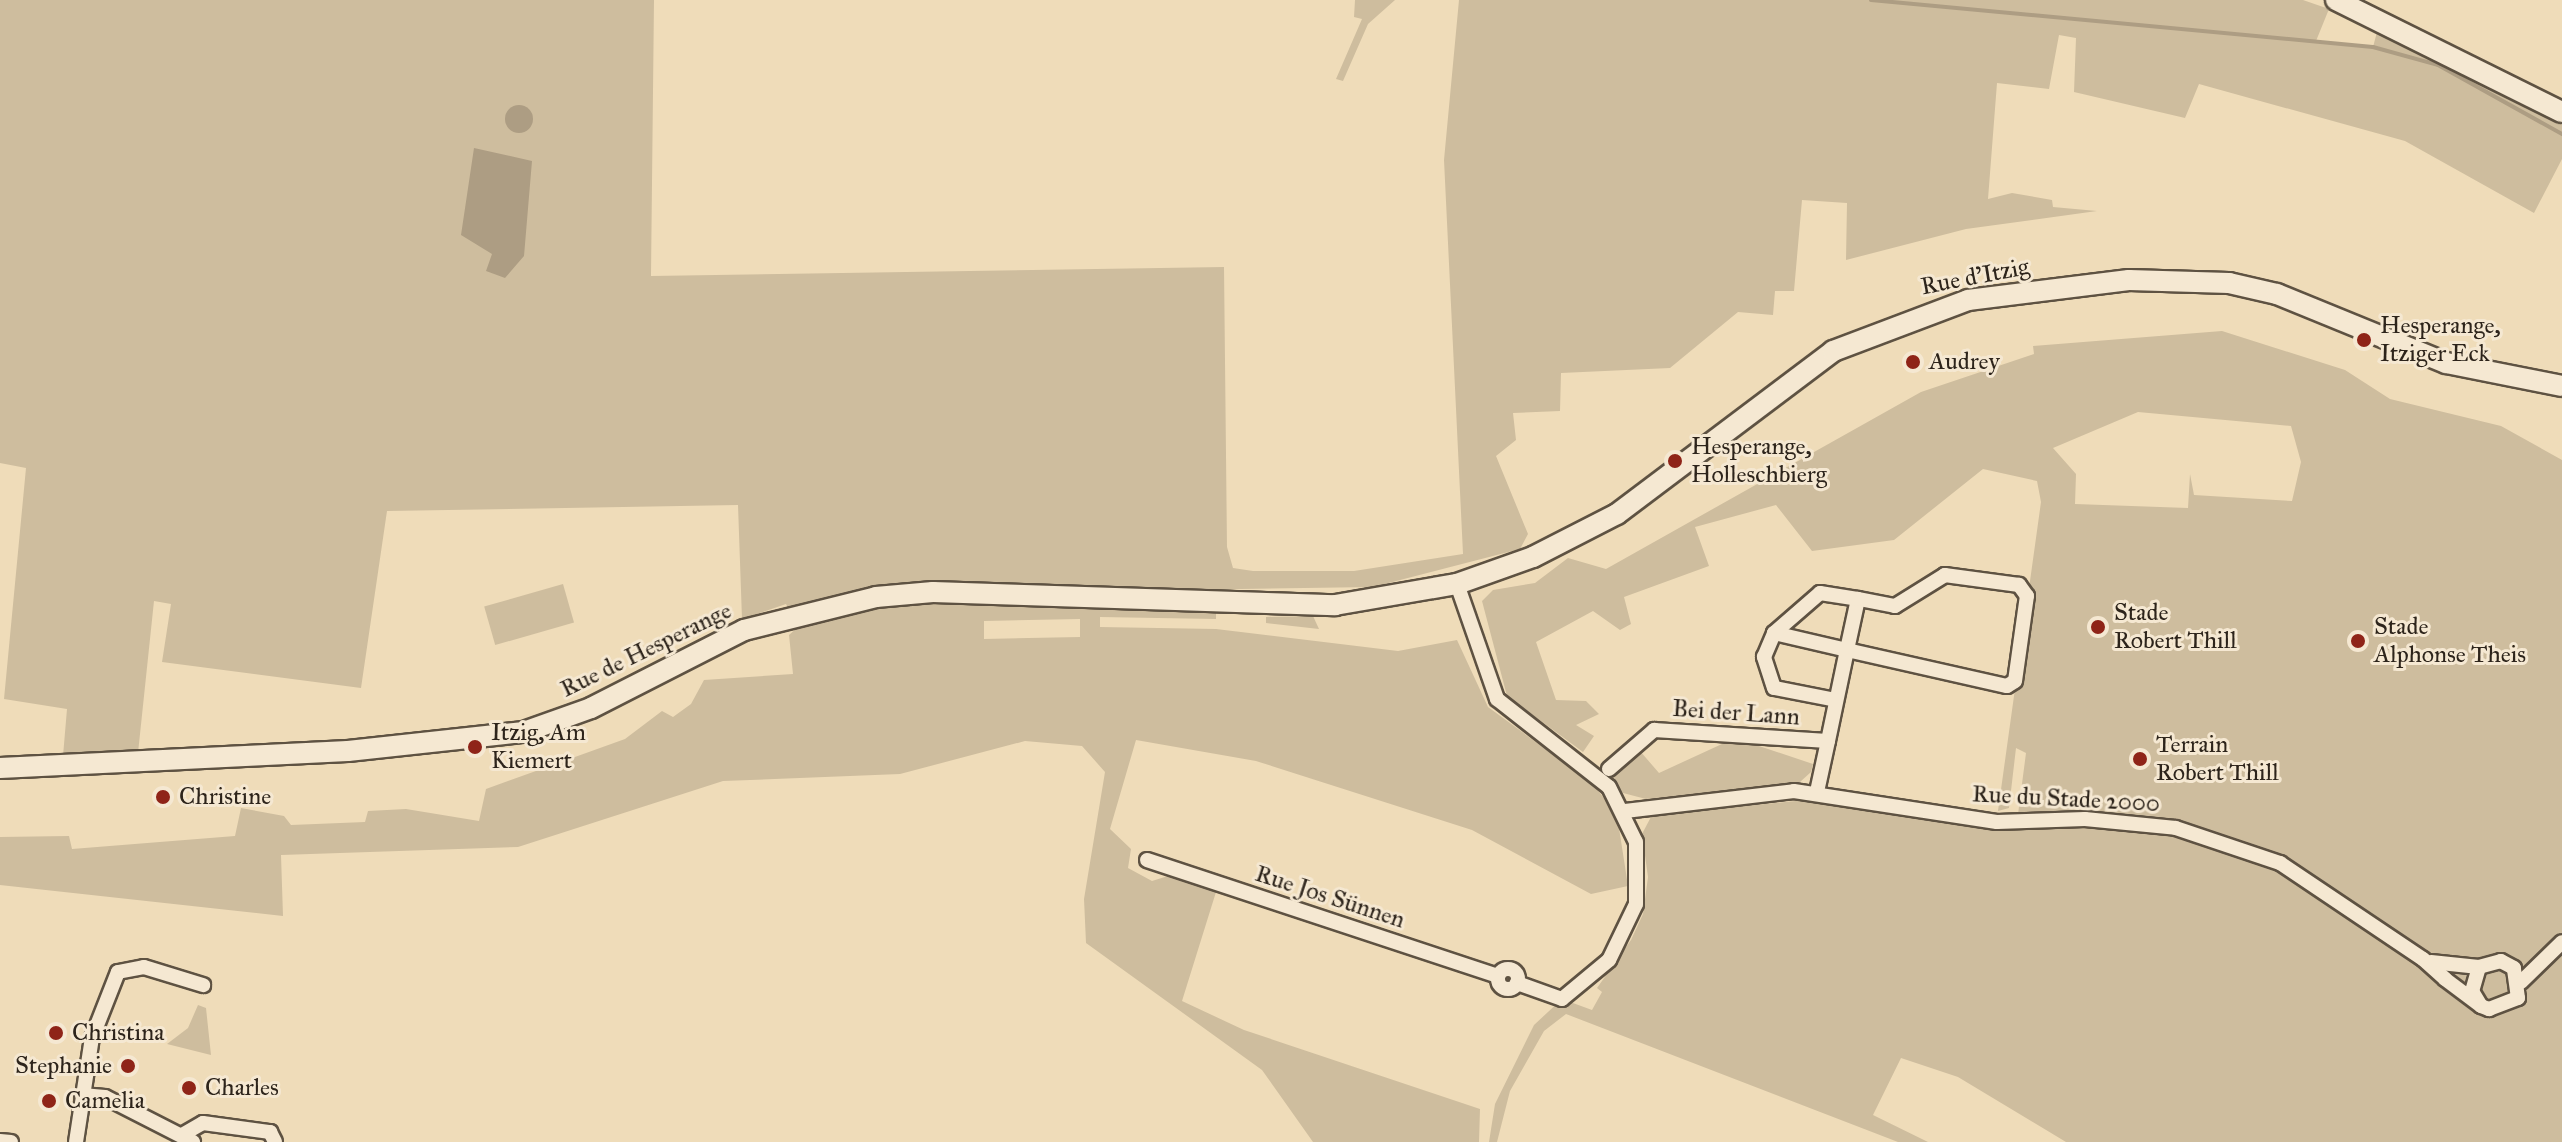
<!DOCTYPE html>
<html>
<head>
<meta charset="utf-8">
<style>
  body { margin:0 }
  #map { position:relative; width:2562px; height:1142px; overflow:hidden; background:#efdcb9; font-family:"IM FELL Great Primer",serif }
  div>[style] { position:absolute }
  .green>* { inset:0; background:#cebd9e; transform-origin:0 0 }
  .water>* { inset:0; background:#ad9d83 }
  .round { border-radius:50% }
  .stream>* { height:4px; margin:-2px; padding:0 2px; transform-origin:2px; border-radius:2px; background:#ad9d83 }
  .roads { filter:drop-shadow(2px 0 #5e5242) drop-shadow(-2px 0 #5e5242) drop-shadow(0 2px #5e5242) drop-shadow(0 -2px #5e5242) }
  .minor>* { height:14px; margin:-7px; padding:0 7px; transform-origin:7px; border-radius:7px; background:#f5e8d2 }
  .minor>.ring { margin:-7px; padding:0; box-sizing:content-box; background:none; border:14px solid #f5e8d2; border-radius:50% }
  .secondary>* { height:20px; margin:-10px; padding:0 10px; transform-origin:10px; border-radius:10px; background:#f5e8d2 }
  .dots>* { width:22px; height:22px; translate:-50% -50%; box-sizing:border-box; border:4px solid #f5e8d2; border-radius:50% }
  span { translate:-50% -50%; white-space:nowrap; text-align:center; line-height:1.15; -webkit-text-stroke:6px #f5e8d2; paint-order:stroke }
  .street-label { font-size:24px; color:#2d241b }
  .poi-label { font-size:24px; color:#2d241b }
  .left { translate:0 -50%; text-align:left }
  .right { translate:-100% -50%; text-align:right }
</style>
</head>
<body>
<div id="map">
  <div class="green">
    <i style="clip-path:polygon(evenodd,0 0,654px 0,651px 276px,1224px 267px,1227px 547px,1233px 568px,1253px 571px,1354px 571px,1463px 554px,1444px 160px,1459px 0,2303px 0,2329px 9px,2316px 41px,2373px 47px,2377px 32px,2562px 123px,2562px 159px,2534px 213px,2405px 141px,2199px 84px,2185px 118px,2074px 92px,2076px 38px,2059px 35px,2049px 89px,1997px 83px,1988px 199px,2012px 193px,2052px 200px,2053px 207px,2097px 211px,1966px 229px,1846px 260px,1847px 203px,1802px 200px,1794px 291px,1775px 291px,1773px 315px,1738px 312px,1670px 368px,1561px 373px,1560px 411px,1513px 413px,1516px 440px,1496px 456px,1528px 534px,1520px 549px,1373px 587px,1180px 590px,1179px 602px,1216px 611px,1216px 619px,1100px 617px,1100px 627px,1216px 629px,1398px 651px,1457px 640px,1488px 707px,1593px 784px,1617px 815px,1628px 886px,1591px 894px,1472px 830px,1256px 761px,1136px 740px,1110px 829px,1131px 849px,1128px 868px,1152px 881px,1168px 876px,1216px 892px,1182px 1001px,1244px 1030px,1480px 1109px,1479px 1142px,1313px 1142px,1262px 1070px,1086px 943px,1084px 899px,1105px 772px,1082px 746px,1025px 741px,900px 774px,723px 781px,518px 847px,281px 855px,283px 916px,0 885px,0 837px,69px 836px,72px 849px,235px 836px,241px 808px,284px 816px,291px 825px,365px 822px,368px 811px,406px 809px,479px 821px,486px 789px,625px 739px,662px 711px,673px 717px,691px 704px,704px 680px,793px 674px,789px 635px,798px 627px,786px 604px,742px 619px,738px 505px,387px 511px,361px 688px,162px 662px,171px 604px,154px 601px,138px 753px,63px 756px,67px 709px,4px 699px,26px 468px,0 463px,0 0,1080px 619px,1080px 637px,984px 639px,984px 621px,1080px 619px)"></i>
    <i style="clip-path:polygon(1355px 0,1395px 0,1368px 24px,1343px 81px,1336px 79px,1362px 19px,1354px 17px)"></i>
    <i style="clip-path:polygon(evenodd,2222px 331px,2345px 370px,2390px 399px,2501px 426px,2562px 460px,2562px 1142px,2066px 1142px,1958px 1077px,1901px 1058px,1873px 1115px,1928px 1142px,1898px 1142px,1566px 1014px,1544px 1031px,1510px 1091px,1497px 1142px,1489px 1142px,1495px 1104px,1534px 1025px,1562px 999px,1592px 1010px,1602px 992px,1597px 988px,1631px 940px,1643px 914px,1648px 877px,1642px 834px,1652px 815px,1815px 799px,2017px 822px,2026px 753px,2016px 748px,2009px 808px,1998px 811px,2041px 502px,2037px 481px,1983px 469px,1894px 540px,1812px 551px,1776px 505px,1695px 527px,1709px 566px,1624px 597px,1631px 624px,1620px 630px,1593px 611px,1536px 642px,1556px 700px,1586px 701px,1599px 714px,1576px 725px,1594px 736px,1583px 752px,1507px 696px,1482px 601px,1493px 590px,1535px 583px,1568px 558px,1606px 569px,1921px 392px,2034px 354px,2033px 346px,2222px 331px,2138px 412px,2291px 426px,2301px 462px,2292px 501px,2194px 495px,2190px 474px,2188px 508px,2075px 504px,2076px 474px,2053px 448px,2138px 412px)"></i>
    <i style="left:563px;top:584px;width:40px;height:82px;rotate:74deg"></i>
    <i style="clip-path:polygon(1313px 616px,1319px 629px,1266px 623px,1266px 617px)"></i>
    <i style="clip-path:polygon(1735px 738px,1813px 764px,1811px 772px,1800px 782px,1646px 799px,1623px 793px,1612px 778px,1640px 751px,1659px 773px)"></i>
    <i style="clip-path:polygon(198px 1005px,206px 1008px,211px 1055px,167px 1044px,188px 1028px)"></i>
  </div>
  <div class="water">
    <i class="round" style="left:505px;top:105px;width:28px;height:28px"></i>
    <i style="clip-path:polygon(474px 148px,532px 161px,524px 256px,505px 278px,486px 271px,492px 254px,461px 235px)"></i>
  </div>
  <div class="stream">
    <i style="left:1871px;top:0;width:504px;rotate:5.35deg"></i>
    <i style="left:2373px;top:47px;width:67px;rotate:15.5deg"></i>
    <i style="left:2438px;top:65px;width:142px;rotate:29.1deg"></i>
  </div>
  <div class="roads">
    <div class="minor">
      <i style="left:1457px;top:584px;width:122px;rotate:70.8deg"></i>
      <i style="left:1497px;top:699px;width:142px;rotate:38.2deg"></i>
      <i style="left:1609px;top:787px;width:61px;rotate:63.9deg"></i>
      <i style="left:1636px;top:842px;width:62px;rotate:90deg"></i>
      <i style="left:1636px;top:904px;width:62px;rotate:115.7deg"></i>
      <i style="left:1609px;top:960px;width:61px;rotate:140.3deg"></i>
      <i style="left:1562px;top:999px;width:48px;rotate:-160.4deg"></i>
      <i style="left:1774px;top:633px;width:75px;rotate:13.1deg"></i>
      <i style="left:1847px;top:650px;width:164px;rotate:12.7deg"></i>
      <i style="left:2007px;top:686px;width:9px;rotate:-32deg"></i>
      <i style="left:2015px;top:681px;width:86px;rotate:-82deg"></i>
      <i style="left:2027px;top:596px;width:14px;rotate:-126deg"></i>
      <i style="left:2019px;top:585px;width:75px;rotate:-172.3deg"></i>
      <i style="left:1945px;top:575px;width:59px;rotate:148.2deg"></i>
      <i style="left:1895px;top:606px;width:38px;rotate:-169deg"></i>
      <i style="left:1858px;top:599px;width:52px;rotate:102.2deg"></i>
      <i style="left:1847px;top:650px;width:93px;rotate:101.8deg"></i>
      <i style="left:1828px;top:741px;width:52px;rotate:102.2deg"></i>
      <i style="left:1836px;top:700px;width:63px;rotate:-169deg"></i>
      <i style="left:1774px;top:688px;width:33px;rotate:-108deg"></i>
      <i style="left:1764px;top:657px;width:26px;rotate:-67deg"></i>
      <i style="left:1774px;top:633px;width:61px;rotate:-41deg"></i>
      <i style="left:1820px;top:593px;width:38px;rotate:9deg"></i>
      <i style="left:1609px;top:769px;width:60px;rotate:-40.9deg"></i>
      <i style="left:1654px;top:730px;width:174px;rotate:3.6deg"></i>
      <i style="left:1625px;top:811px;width:170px;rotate:-6.7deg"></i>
      <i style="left:1794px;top:791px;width:205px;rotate:8.7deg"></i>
      <i style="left:1997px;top:822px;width:88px;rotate:-2deg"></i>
      <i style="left:2085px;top:819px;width:91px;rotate:5.6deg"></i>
      <i style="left:2176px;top:828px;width:110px;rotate:18.6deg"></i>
      <i style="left:2280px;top:863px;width:172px;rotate:33.9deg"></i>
      <i style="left:2423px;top:959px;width:30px;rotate:42deg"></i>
      <i style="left:2445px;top:979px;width:45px;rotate:36.9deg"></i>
      <i style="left:2481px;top:1006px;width:9px;rotate:21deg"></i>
      <i style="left:2489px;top:1009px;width:31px;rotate:-21deg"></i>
      <i style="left:2518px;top:998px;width:30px;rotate:-98deg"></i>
      <i style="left:2514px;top:968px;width:15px;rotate:-152deg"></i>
      <i style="left:2501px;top:961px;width:23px;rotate:165deg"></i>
      <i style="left:2479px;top:967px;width:25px;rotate:106deg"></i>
      <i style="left:2472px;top:991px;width:17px;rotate:59deg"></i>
      <i style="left:1147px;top:860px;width:370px;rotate:18.3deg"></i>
      <i style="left:2431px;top:962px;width:48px;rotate:5.9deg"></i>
      <i class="ring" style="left:1498px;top:969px;width:6px;height:6px"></i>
      <i style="left:2521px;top:982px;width:57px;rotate:-44.3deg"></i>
      <i style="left:82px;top:1095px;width:23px;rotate:5deg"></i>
      <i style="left:105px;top:1097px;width:99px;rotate:27.1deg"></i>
      <i style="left:182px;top:1135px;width:24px;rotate:-30deg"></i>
      <i style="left:203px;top:1123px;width:68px;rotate:7.7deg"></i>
      <i style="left:270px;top:1132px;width:11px;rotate:63deg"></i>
      <i style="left:0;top:1141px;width:11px;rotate:5deg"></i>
      <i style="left:76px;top:1142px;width:105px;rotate:-81.3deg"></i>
      <i style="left:92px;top:1038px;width:71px;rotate:-68.5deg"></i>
      <i style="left:118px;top:972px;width:26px;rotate:-11deg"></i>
      <i style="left:144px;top:967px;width:62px;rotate:17deg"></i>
    </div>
    <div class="secondary">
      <i style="left:2336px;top:0;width:252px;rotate:26.4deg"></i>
      <i style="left:0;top:768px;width:348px;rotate:-2.8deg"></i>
      <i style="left:348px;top:751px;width:177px;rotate:-6.2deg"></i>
      <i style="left:524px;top:732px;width:71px;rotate:-19.7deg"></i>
      <i style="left:591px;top:708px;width:172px;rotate:-27deg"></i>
      <i style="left:744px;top:630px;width:136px;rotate:-14deg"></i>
      <i style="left:876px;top:597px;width:57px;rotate:-5deg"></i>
      <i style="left:933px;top:592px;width:402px;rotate:1.9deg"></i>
      <i style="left:1335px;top:605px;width:124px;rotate:-9.8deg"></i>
      <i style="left:1457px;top:584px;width:81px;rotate:-19.6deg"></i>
      <i style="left:1533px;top:557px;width:94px;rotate:-27.1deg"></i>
      <i style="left:1617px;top:514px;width:271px;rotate:-37deg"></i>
      <i style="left:1833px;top:351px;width:144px;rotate:-20.7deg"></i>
      <i style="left:1968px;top:300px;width:162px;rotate:-7.1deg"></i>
      <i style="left:2129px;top:280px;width:100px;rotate:1.7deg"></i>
      <i style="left:2229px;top:283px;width:49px;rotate:12.9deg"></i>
      <i style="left:2277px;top:294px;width:183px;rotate:22.2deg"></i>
      <i style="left:2446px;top:363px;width:118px;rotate:11.2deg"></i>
    </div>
  </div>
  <div class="dots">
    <i style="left:2364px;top:340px;background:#8f2418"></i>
    <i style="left:1913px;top:362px;background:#8f2418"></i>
    <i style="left:1675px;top:461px;background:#8f2418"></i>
    <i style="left:2098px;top:627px;background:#8f2418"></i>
    <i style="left:2358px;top:641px;background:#8f2418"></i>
    <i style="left:475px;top:747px;background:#8f2418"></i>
    <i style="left:2140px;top:759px;background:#8f2418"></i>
    <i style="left:163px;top:797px;background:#8f2418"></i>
    <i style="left:56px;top:1033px;background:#8f2418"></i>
    <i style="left:128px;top:1066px;background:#8f2418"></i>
    <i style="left:189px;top:1088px;background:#8f2418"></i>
    <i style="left:49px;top:1101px;background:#8f2418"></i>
  </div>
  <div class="street-label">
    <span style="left:1975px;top:277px;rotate:-11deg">Rue d'Itzig</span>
    <span style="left:646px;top:650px;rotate:-26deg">Rue de Hesperange</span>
    <span style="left:1736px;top:713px;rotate:4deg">Bei der Lann</span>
    <span style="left:2066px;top:799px;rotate:3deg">Rue du Stade 2000</span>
    <span style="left:1330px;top:897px;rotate:18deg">Rue Jos Sünnen</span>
  </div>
  <div class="poi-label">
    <span class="left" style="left:2380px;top:340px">Hesperange,<br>Itziger Eck</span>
    <span class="left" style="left:1929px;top:362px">Audrey</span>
    <span class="left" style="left:1691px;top:461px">Hesperange,<br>Holleschbierg</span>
    <span class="left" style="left:2114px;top:627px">Stade<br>Robert Thill</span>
    <span class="left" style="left:2374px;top:641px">Stade<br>Alphonse Theis</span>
    <span class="left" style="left:491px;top:747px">Itzig, Am<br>Kiemert</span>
    <span class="left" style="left:2156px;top:759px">Terrain<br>Robert Thill</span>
    <span class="left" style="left:179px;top:797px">Christine</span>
    <span class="left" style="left:72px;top:1033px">Christina</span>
    <span class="right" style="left:112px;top:1066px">Stephanie</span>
    <span class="left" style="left:205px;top:1088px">Charles</span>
    <span class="left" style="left:65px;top:1101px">Camelia</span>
  </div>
</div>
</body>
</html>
